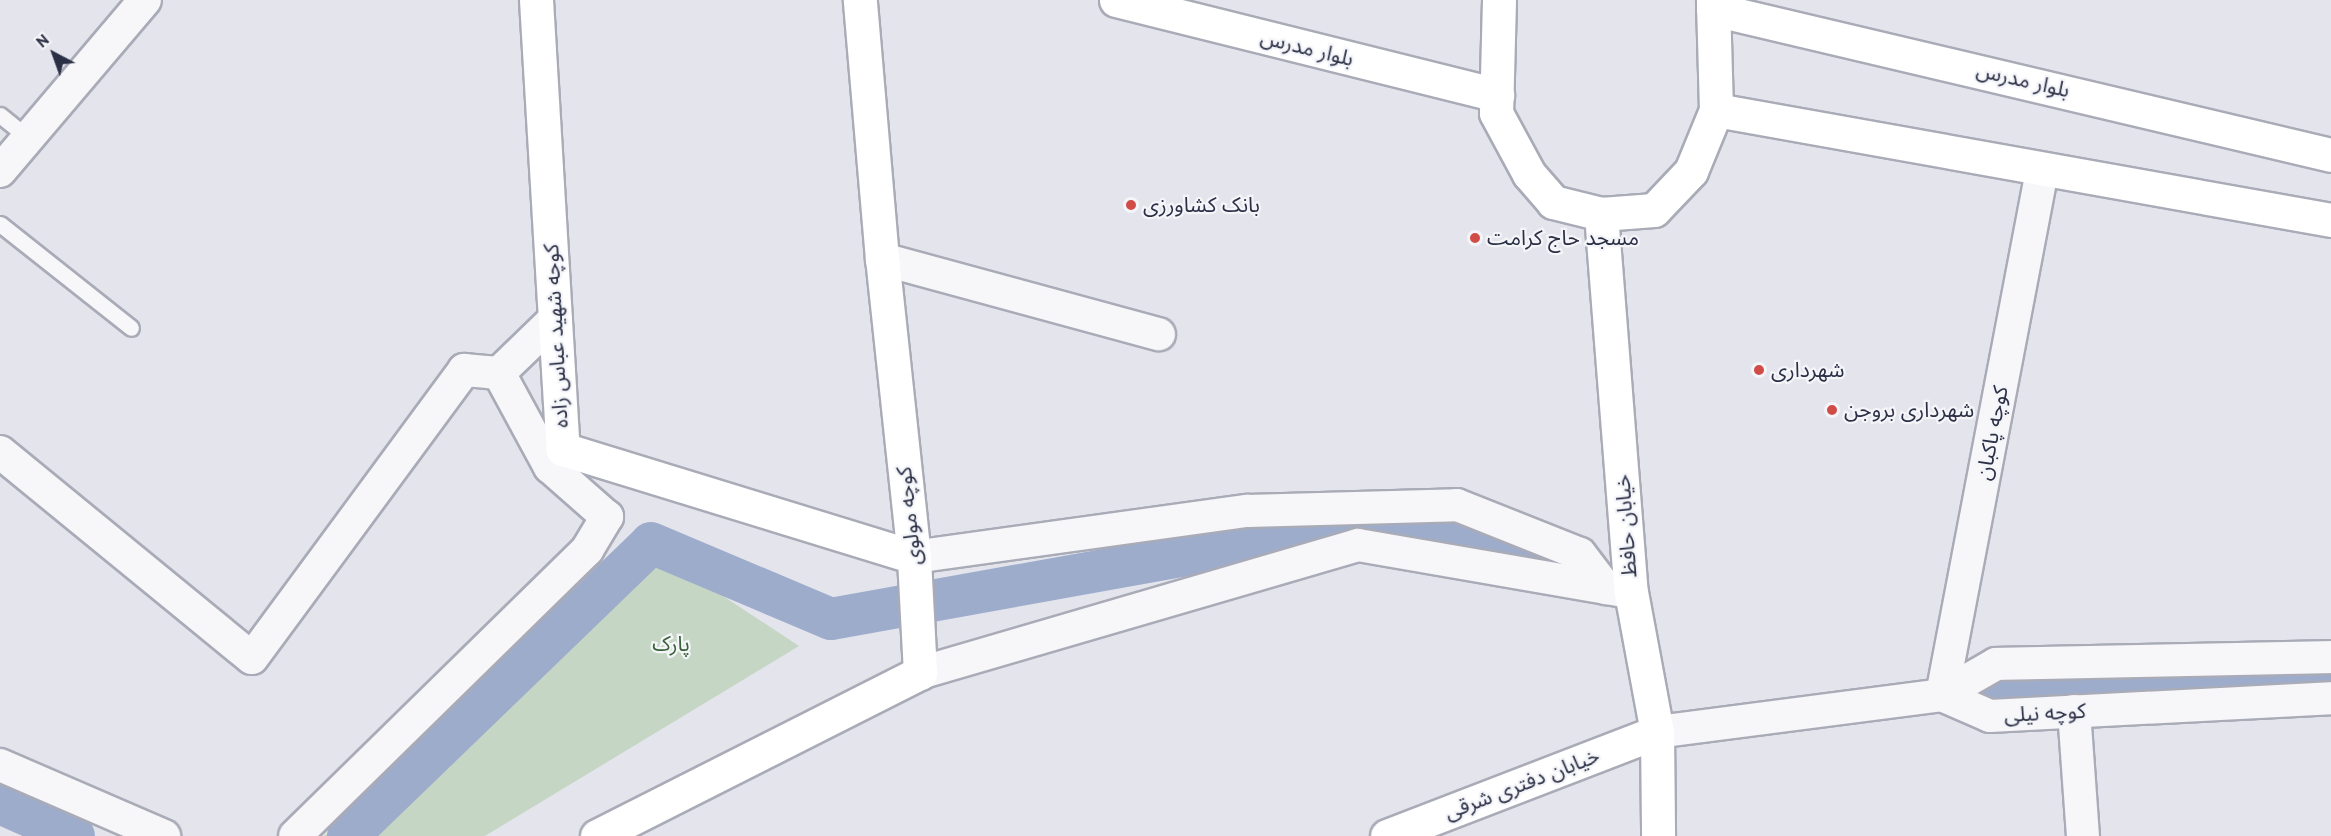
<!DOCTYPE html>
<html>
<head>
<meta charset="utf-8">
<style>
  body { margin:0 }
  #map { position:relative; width:2331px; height:836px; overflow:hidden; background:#e4e5ec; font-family:"PT Sans","Noto Sans Arabic",sans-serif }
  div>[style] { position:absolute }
  .green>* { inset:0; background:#c6d6c4 }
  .canal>* { height:42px; margin:-21px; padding:0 21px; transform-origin:21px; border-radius:21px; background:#9eaccc }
  .roads { filter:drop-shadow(2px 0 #a9abb7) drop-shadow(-2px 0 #a9abb7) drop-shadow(0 2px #a9abb7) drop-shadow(0 -2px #a9abb7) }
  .lane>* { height:15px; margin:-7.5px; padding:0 7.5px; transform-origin:7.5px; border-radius:7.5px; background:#f7f7fa }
  .street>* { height:32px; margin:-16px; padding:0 16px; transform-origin:16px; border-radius:16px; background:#f7f7fa }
  .secondary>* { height:33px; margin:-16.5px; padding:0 16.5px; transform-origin:16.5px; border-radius:16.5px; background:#fff }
  .dots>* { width:16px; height:16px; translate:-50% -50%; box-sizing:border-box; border:3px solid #f4f5f9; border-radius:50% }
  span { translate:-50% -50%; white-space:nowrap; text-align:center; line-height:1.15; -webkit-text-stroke:4.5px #f4f5f9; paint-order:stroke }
  .street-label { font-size:21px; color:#2b2f45 }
  .poi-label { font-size:21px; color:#2b2f45 }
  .left { translate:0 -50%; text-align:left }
  .park-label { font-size:21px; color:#386137 }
  .north { position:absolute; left:24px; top:24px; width:60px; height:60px; -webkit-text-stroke:4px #f4f5f9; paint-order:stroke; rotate:319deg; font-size:16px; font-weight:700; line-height:24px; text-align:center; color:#2b2f45 }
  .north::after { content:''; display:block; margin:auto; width:21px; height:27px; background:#2b2f45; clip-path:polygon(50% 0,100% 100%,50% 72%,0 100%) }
</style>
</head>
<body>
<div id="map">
  <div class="green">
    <i style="clip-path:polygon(667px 559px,799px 646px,485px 836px,324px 836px)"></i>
  </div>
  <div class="canal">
    <i style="left:1991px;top:696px;width:340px;rotate:-2.5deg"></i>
    <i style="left:0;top:803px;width:81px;rotate:24deg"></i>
    <i style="left:348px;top:836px;width:421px;rotate:-44deg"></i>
    <i style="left:651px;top:543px;width:195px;rotate:22.9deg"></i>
    <i style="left:831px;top:619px;width:520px;rotate:-10.19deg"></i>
    <i style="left:1343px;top:527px;width:219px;rotate:8.6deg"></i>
  </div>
  <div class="roads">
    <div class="lane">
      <i style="left:0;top:115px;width:36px;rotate:39deg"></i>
      <i style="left:0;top:224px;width:167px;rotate:38.4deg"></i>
    </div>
    <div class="street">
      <i style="left:0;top:171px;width:224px;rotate:-49.7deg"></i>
      <i style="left:882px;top:259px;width:287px;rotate:15.2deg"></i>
      <i style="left:0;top:452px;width:325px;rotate:39.3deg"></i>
      <i style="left:252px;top:658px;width:358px;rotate:-53.6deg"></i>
      <i style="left:464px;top:370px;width:35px;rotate:5deg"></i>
      <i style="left:914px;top:557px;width:336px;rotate:-7.9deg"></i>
      <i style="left:1247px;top:511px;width:210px;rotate:-1.6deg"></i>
      <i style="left:1457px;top:505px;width:132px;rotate:21.7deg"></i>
      <i style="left:1580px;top:554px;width:43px;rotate:52.6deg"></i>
      <i style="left:920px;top:673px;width:456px;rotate:-16.3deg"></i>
      <i style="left:1358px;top:545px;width:277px;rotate:9.8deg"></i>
      <i style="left:1942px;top:695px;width:533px;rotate:-79.2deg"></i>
      <i style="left:1942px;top:695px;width:62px;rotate:-29.9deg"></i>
      <i style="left:1996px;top:664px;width:335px;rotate:-1.2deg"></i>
      <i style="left:2074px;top:711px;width:125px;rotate:85.9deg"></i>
      <i style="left:1657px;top:732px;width:287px;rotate:-7.4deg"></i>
      <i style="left:1942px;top:695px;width:52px;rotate:23.6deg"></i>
      <i style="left:1990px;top:716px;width:341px;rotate:-3deg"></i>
      <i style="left:0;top:765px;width:179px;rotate:23.4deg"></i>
      <i style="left:295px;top:836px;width:409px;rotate:-44.4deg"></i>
      <i style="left:587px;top:550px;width:39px;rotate:-59deg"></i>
      <i style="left:607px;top:517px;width:76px;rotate:-138.7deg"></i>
      <i style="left:550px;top:467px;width:107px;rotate:-118.5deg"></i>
      <i style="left:499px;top:373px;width:79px;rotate:-44deg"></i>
    </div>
    <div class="secondary">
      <i style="left:536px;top:0;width:450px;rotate:86.6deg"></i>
      <i style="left:563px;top:449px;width:367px;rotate:17.1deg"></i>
      <i style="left:1116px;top:0;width:393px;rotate:14deg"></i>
      <i style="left:1499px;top:0;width:113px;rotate:91.5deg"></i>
      <i style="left:1496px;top:113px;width:69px;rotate:61.6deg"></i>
      <i style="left:1529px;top:174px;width:37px;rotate:49deg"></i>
      <i style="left:1553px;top:202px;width:49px;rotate:14deg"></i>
      <i style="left:1601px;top:214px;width:53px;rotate:-4.3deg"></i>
      <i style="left:1654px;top:210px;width:54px;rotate:-46.5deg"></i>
      <i style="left:1691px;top:171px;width:66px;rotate:-67.7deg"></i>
      <i style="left:1716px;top:110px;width:110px;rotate:-91.6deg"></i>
      <i style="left:1713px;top:9px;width:635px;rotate:13.29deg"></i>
      <i style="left:1716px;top:110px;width:625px;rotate:10.14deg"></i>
      <i style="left:1601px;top:214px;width:379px;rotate:85.5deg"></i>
      <i style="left:1631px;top:592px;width:142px;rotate:79.5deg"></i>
      <i style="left:1657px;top:732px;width:104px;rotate:89.4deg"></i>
      <i style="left:597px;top:836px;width:362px;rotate:-26.8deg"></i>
      <i style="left:920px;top:673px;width:116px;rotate:-93deg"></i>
      <i style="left:914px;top:557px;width:300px;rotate:-96.1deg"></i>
      <i style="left:882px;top:259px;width:260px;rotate:-94.9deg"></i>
      <i style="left:1387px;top:836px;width:289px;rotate:-21.1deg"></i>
    </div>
  </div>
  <div class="dots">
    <i style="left:1131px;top:205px;background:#d24c47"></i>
    <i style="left:1475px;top:238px;background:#d24c47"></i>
    <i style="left:1759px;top:370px;background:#d24c47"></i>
    <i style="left:1832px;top:410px;background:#d24c47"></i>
  </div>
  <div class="street-label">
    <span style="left:1307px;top:48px;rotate:14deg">بلوار مدرس</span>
    <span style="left:2023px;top:80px;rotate:13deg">بلوار مدرس</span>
    <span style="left:556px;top:336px;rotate:-93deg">کوچه شهید عباس زاده</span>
    <span style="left:1992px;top:433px;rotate:-79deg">کوچه پاکبان</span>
    <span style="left:909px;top:516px;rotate:-96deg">کوچه مولوی</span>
    <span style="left:1626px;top:526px;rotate:-94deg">خیابان حافظ</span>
    <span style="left:2045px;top:713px;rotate:-3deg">کوچه نیلی</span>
    <span style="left:1522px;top:784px;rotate:-21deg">خیابان دفتری شرقی</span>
  </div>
  <div class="poi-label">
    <span class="left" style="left:1143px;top:205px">بانک کشاورزی</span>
    <span class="left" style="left:1487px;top:238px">مسجد حاج کرامت</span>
    <span class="left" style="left:1771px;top:370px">شهرداری</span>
    <span class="left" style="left:1844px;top:410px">شهرداری بروجن</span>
  </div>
  <div class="park-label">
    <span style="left:671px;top:644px">پارک</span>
  </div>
  <div class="north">N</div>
</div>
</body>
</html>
